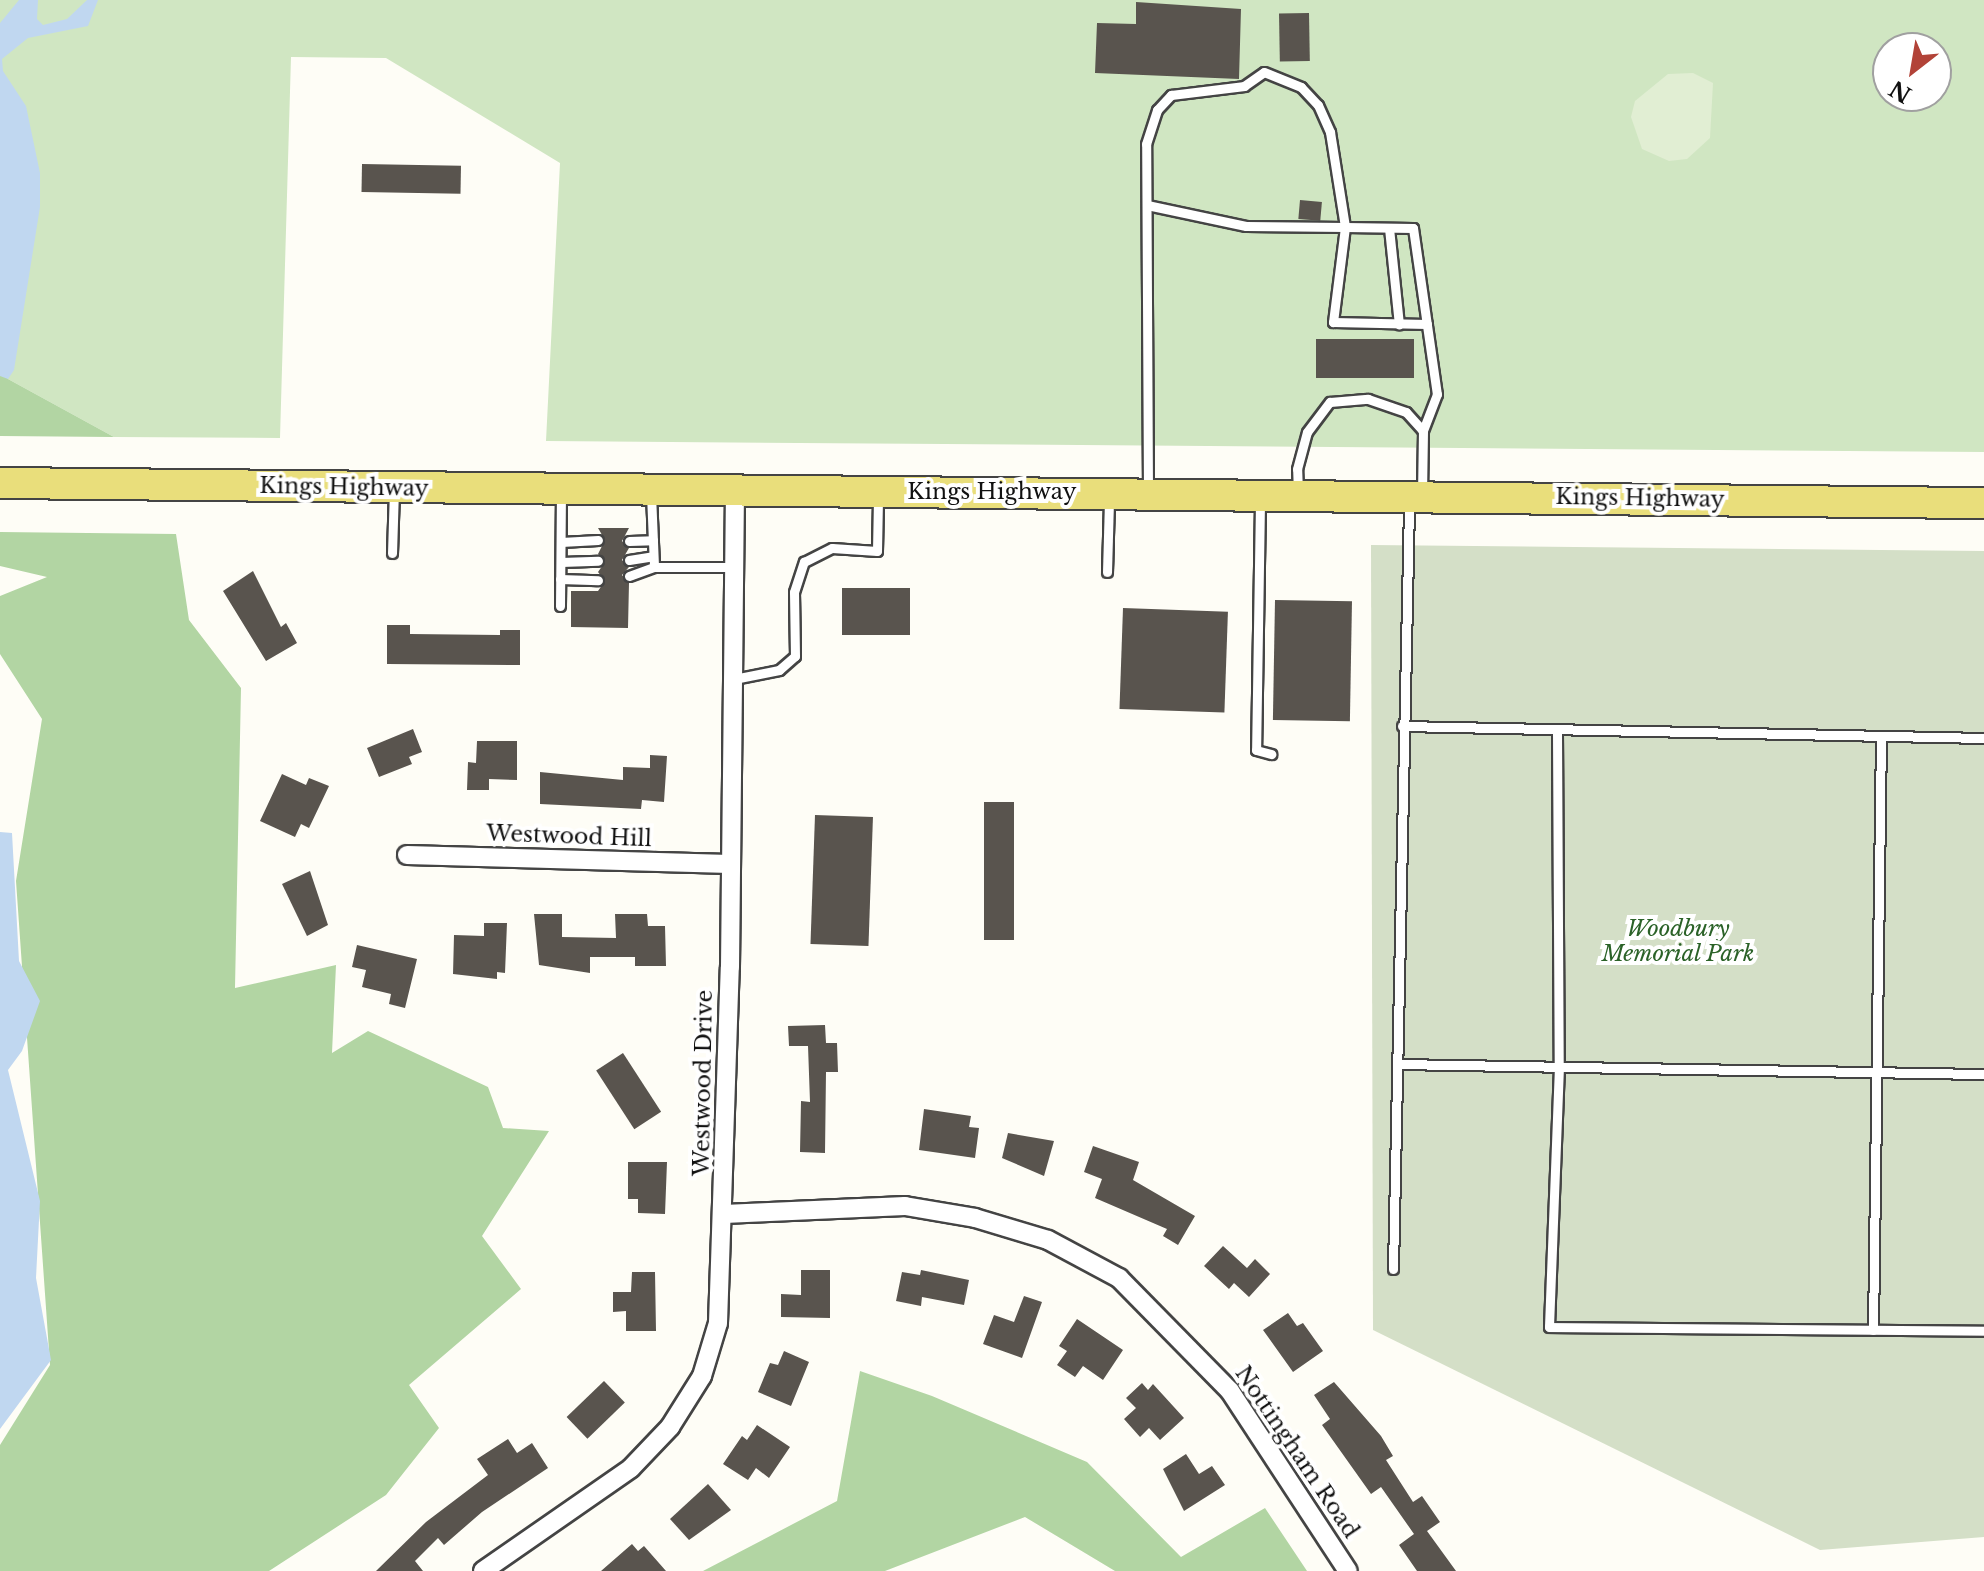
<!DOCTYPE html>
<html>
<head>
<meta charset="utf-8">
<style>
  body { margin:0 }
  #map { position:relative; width:1984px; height:1571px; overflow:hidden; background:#fefdf6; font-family:"Libre Baskerville",serif }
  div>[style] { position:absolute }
  .green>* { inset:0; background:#d0e6c2 }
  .forest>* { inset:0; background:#b2d5a3 }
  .cemetery>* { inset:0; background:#d4dfc7 }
  .pitch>* { inset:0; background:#e1eed3 }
  .water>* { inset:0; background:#c0d7f0 }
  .building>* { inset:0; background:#59544e; transform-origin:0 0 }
  .roads { filter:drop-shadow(2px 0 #444) drop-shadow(-2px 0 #444) drop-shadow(0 2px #444) drop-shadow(0 -2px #444) }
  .lane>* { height:9px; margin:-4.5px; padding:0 4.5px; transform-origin:4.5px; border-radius:4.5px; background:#fff }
  .street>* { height:18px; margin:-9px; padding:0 9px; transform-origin:9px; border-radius:9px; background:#fff }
  .primary>* { height:30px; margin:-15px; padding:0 15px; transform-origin:15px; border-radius:15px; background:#e9de7b }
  span { translate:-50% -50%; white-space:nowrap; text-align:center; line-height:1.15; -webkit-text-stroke:8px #fff; paint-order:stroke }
  .street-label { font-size:22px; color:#111 }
  .park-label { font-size:22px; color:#2b6228; font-style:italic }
  .north { position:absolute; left:1872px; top:32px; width:80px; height:80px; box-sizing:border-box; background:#fff; border:2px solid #a0a0a0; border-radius:50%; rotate:211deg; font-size:22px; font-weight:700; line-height:32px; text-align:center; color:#111 }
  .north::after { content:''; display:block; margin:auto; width:28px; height:36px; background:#b24338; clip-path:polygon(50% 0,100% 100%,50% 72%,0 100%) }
</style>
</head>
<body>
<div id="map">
  <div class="green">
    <i style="clip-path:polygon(evenodd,0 0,1984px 0,1984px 452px,546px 441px,560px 163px,386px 58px,291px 57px,280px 438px,114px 437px,8px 379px,0 363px,0 0,1888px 48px,1936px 48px,1936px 96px,1888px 96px,1888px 48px)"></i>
  </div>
  <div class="forest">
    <i style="clip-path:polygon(0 363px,8px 379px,114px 437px,0 436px)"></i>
    <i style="clip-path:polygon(0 532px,176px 534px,189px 620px,241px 688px,235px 988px,336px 965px,332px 1053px,368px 1031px,488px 1087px,503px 1128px,549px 1131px,482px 1236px,521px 1289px,409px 1385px,439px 1428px,386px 1495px,269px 1571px,0 1571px,0 1445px,50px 1365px,16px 881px,42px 719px,0 654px,0 596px,47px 577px,0 566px)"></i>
    <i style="clip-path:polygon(860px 1371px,932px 1396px,1087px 1462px,1181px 1557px,1265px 1508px,1307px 1571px,1115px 1571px,1025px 1517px,885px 1571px,703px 1571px,837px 1501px)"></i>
  </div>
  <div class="cemetery">
    <i style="clip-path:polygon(1371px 545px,1984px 551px,1984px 1537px,1820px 1550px,1373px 1330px)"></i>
  </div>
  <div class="pitch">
    <i style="clip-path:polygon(1693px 73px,1713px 83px,1710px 138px,1687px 159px,1669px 161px,1642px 149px,1631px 117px,1635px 101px,1668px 74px)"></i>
  </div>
  <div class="water">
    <i style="clip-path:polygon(19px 0,38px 0,37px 19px,43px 25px,67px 19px,87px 0,98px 0,88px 26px,28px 38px,2px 59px,3px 71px,26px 106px,40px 173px,40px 207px,14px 370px,8px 379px,0 376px,0 23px)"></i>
    <i style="clip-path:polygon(0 832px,12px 833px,19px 961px,40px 1001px,22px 1051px,8px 1070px,40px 1201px,36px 1278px,51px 1360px,0 1429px)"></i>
  </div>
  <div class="building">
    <i style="clip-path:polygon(1136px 2px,1241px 9px,1239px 79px,1095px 73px,1097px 23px,1136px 24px)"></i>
    <i style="left:1309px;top:13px;width:48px;height:30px;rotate:89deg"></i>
    <i style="left:362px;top:164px;width:99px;height:28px;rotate:1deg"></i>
    <i style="left:1300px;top:200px;width:22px;height:19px;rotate:5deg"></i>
    <i style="left:1316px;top:339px;width:98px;height:39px"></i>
    <i style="clip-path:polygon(598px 528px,629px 528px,622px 541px,629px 548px,622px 560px,629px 567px,622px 575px,629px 583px,628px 628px,571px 627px,571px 591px,598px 591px,605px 581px,598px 572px,605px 562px,598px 554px,605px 540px)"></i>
    <i style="clip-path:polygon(253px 571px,281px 627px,286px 623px,297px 643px,266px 661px,223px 591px)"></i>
    <i style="left:842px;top:588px;width:68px;height:47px"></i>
    <i style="left:1275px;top:600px;width:77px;height:120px;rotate:1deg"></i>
    <i style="left:1123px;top:608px;width:105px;height:101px;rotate:2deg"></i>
    <i style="clip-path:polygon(387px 625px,410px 625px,410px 634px,500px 635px,500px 630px,520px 630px,520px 665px,387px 664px)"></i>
    <i style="clip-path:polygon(413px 729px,422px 752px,409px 757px,412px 764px,379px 777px,367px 748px)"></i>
    <i style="clip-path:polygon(477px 741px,517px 741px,517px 780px,489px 779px,489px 790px,467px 790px,468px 762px,476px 763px)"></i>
    <i style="clip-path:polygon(650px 755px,667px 756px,664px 802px,642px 800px,641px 809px,540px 804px,540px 772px,623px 780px,623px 767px,650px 768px)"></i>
    <i style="clip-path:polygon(282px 774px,306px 785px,309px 778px,329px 786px,309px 828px,301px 824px,295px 837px,260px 821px)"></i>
    <i style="left:984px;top:802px;width:30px;height:138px"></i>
    <i style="left:815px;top:815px;width:58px;height:129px;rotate:2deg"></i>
    <i style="clip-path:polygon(310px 871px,328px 925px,307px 936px,282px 884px)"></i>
    <i style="clip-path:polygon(534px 914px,562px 914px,562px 937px,616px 938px,615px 914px,647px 914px,648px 926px,665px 926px,666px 966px,635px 966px,635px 957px,590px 957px,590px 973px,539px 965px)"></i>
    <i style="clip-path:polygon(484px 923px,507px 923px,505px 973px,497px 972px,497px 979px,453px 974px,454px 935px,484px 936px)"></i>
    <i style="clip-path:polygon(357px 945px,417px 959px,405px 1008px,389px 1004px,391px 994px,362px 987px,366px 970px,352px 967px)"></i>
    <i style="clip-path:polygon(825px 1025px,826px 1043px,837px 1043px,838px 1072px,826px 1072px,825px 1153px,800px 1152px,801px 1101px,810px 1102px,808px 1046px,789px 1046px,788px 1026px)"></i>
    <i style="left:623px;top:1053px;width:70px;height:32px;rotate:57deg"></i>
    <i style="clip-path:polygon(924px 1109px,971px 1116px,969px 1127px,979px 1128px,975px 1158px,919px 1150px)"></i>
    <i style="clip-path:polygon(1008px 1133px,1054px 1141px,1044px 1176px,1002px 1158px)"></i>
    <i style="clip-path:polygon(1093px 1146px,1139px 1162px,1133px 1180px,1195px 1216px,1178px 1245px,1163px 1236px,1167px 1229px,1095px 1198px,1102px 1179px,1084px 1172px)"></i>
    <i style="clip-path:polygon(628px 1162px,667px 1162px,665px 1214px,638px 1213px,638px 1199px,628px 1199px)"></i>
    <i style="clip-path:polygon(1223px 1246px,1247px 1268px,1255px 1259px,1270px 1274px,1249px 1297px,1234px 1283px,1229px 1289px,1204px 1266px)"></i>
    <i style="clip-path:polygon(801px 1270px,830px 1270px,830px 1318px,781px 1317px,781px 1294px,801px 1295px)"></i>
    <i style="clip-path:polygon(921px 1270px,969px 1280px,964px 1305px,922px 1297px,921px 1306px,896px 1301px,902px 1272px,920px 1275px)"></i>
    <i style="clip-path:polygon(632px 1272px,655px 1272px,656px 1331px,626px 1331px,626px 1311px,613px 1312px,613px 1292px,631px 1292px)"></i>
    <i style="clip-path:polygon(1024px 1296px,1042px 1302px,1022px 1358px,983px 1344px,994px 1315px,1014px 1322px)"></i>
    <i style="clip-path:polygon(1288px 1313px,1297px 1326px,1303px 1323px,1323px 1351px,1293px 1372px,1263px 1330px)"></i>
    <i style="clip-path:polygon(1077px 1319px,1123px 1350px,1103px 1380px,1083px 1366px,1075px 1377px,1057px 1365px,1067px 1351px,1059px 1346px)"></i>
    <i style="clip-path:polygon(784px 1351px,809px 1362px,791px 1406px,758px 1392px,770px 1363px,778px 1365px)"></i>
    <i style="left:604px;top:1381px;width:30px;height:52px;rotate:46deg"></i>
    <i style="clip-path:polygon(1334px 1382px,1381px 1436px,1393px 1456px,1386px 1460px,1413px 1502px,1422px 1496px,1440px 1522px,1427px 1531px,1456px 1571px,1417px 1571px,1399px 1545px,1414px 1534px,1381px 1487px,1371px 1494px,1322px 1425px,1330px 1419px,1314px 1395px)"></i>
    <i style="clip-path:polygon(1142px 1383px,1148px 1390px,1153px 1384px,1184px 1418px,1160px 1440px,1149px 1428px,1140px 1437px,1124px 1419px,1136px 1408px,1126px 1398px)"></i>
    <i style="clip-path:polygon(757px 1425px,790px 1447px,769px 1478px,756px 1468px,748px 1480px,723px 1464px,742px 1436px,747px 1440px)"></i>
    <i style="clip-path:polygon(508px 1439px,517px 1453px,532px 1443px,548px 1468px,482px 1512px,444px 1545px,438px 1538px,415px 1561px,423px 1571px,376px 1571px,426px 1522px,488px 1475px,477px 1459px)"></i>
    <i style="clip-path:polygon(1186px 1454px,1199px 1474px,1212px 1466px,1225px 1485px,1184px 1511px,1163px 1469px)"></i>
    <i style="clip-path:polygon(708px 1484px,731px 1510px,689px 1540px,670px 1519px)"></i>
    <i style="clip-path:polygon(632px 1544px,638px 1551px,644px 1546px,666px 1571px,601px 1571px)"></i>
  </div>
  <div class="roads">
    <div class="lane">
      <i style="left:1147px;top:205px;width:101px;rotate:12deg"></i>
      <i style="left:1246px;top:226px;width:99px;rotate:0.6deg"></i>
      <i style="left:1345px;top:227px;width:96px;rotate:97.2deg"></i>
      <i style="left:1333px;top:322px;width:94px;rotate:1.2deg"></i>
      <i style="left:1389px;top:228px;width:97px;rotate:84.1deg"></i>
      <i style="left:1148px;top:491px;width:347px;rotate:-90.3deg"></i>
      <i style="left:1146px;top:144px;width:36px;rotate:-72deg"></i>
      <i style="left:1157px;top:110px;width:21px;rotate:-47deg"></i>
      <i style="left:1171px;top:95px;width:74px;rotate:-7deg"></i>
      <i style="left:1244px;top:86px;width:24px;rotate:-35deg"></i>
      <i style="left:1264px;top:72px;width:40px;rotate:22deg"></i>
      <i style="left:1301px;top:87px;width:25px;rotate:47deg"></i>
      <i style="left:1318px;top:105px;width:30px;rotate:66deg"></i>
      <i style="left:1330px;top:132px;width:96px;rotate:81deg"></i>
      <i style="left:1345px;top:227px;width:68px;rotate:0.8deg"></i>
      <i style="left:1413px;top:228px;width:168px;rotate:81.8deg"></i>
      <i style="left:1437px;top:394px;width:40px;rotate:111deg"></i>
      <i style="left:1298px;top:493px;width:24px;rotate:-92deg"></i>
      <i style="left:1297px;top:469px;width:38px;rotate:-75deg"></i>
      <i style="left:1307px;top:432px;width:38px;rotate:-53deg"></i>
      <i style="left:1330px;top:402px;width:38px;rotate:-5deg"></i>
      <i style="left:1368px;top:399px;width:40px;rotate:18.9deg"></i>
      <i style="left:1406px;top:412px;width:25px;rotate:48deg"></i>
      <i style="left:1423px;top:431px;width:62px;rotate:90.9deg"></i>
      <i style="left:651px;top:494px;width:73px;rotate:87.6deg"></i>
      <i style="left:654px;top:567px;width:80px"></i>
      <i style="left:1260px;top:502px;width:248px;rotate:90.9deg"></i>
      <i style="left:1256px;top:750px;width:16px;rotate:15deg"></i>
      <i style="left:629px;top:541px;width:24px;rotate:-2deg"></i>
      <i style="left:561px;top:542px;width:37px;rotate:-3deg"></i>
      <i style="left:392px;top:553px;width:62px;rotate:-88.2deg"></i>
      <i style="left:629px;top:560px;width:24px;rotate:-9deg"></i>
      <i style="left:561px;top:562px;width:37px;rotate:-2deg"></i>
      <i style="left:1107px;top:572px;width:72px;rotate:-88.4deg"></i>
      <i style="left:629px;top:576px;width:27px;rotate:-20deg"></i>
      <i style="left:560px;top:579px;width:38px;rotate:2deg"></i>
      <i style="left:560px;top:606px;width:113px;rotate:-89.5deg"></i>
      <i style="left:734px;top:679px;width:46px;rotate:-11.3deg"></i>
      <i style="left:779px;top:670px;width:21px;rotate:-41deg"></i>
      <i style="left:795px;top:656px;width:64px;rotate:-90.9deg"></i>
      <i style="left:794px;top:592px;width:32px;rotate:-72deg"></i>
      <i style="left:804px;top:562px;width:31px;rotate:-27deg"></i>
      <i style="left:832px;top:548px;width:45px;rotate:3.8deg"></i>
      <i style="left:877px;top:551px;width:54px;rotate:-88.9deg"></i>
      <i style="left:1402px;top:726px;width:582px;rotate:1.18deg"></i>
      <i style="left:1557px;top:733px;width:333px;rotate:89.7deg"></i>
      <i style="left:1559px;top:1066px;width:261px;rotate:92.2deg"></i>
      <i style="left:1549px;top:1327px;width:435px;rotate:0.5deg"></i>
      <i style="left:1397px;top:1064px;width:587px;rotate:0.98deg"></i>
      <i style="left:1393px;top:1269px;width:765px;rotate:-88.8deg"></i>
      <i style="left:1873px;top:1330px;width:593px;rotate:-89.23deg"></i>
    </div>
    <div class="street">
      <i style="left:407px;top:855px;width:323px;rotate:1.6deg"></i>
      <i style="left:724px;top:1214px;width:181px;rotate:-2.5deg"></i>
      <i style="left:905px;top:1206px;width:71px;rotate:9.7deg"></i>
      <i style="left:975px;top:1218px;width:76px;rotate:16.8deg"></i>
      <i style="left:1048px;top:1240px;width:81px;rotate:28.2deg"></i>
      <i style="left:1119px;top:1278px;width:158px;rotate:45.5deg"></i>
      <i style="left:1230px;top:1391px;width:215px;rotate:56.8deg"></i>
      <i style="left:483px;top:1571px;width:180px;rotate:-34.8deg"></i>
      <i style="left:631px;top:1468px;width:57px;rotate:-46.4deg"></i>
      <i style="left:670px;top:1427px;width:60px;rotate:-57.9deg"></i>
      <i style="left:702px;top:1376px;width:55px;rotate:-73.2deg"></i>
      <i style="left:718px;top:1323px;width:356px;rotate:-88.1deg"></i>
      <i style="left:730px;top:967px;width:475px;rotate:-89.4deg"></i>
    </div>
    <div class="primary">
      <i style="left:0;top:483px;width:1984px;rotate:0.58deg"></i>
    </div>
  </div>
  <div class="street-label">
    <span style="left:344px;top:487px;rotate:1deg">Kings Highway</span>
    <span style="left:992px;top:492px">Kings Highway</span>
    <span style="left:1640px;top:498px;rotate:1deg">Kings Highway</span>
    <span style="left:569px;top:836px;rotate:2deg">Westwood Hill</span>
    <span style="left:703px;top:1083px;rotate:-89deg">Westwood Drive</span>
    <span style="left:1297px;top:1452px;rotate:56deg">Nottingham Road</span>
  </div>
  <div class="park-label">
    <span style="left:1678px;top:941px">Woodbury<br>Memorial Park</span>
  </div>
  <div class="north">N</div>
</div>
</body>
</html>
